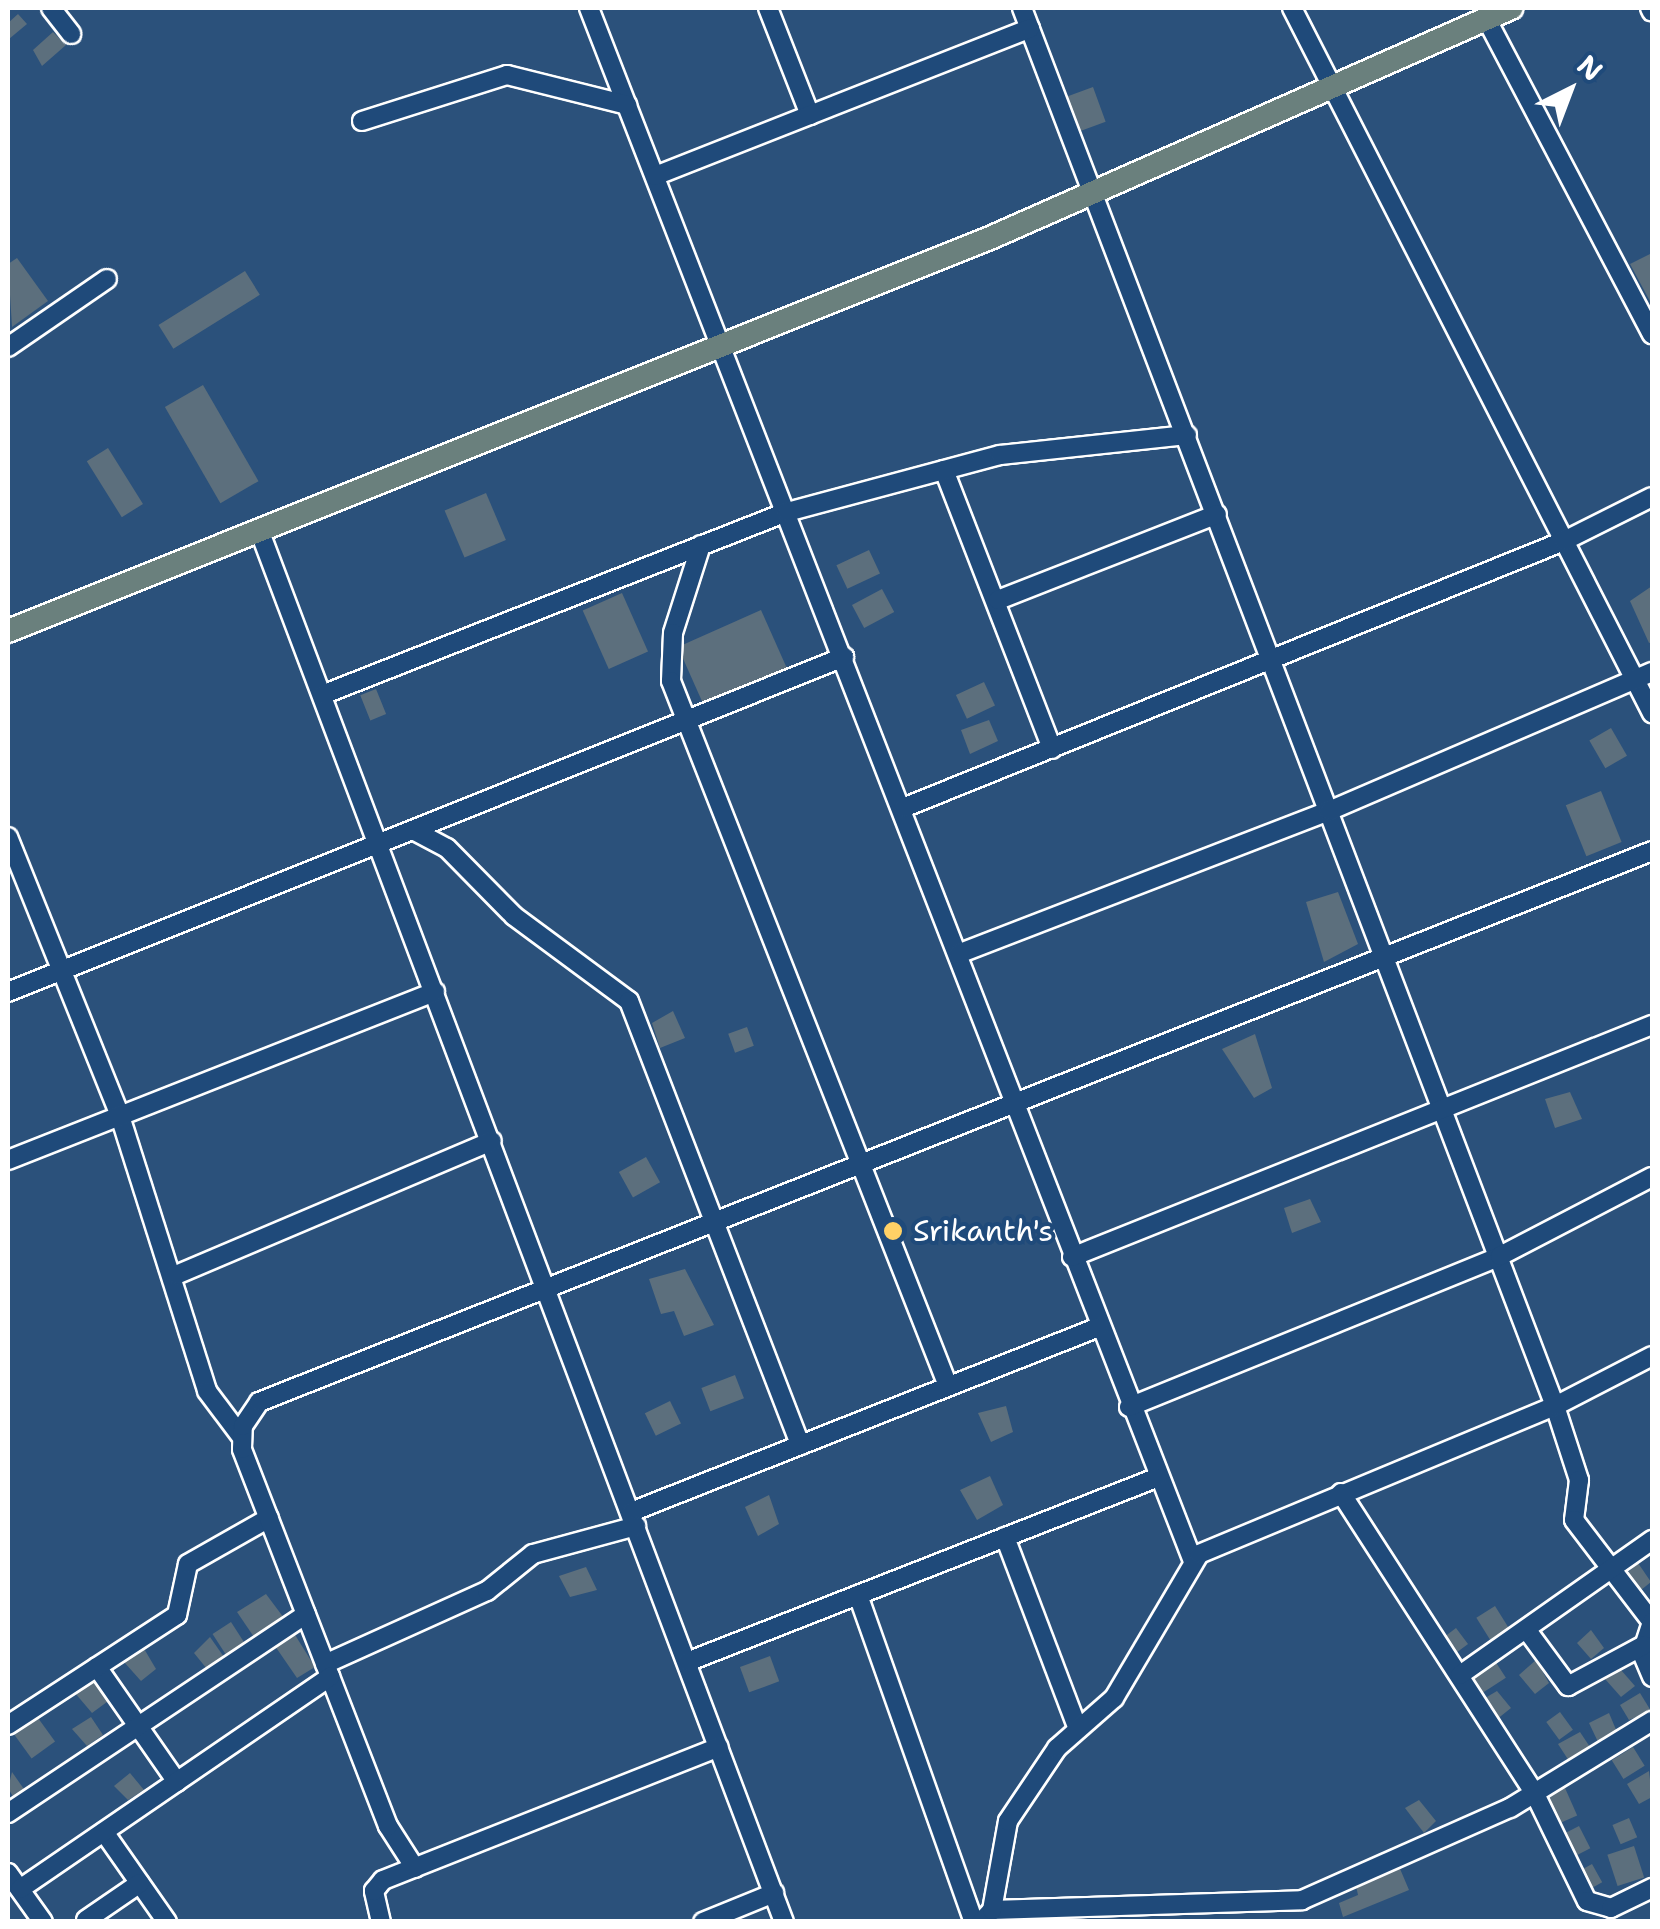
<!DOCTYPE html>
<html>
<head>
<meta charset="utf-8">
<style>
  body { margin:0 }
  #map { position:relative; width:1660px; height:1929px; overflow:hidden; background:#2b517b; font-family:"Shantell Sans",sans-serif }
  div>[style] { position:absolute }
  .building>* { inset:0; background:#5c6f7d; transform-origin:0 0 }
  .roads { filter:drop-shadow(2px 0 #fff) drop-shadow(-2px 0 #fff) drop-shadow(0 2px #fff) drop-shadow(0 -2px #fff) }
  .minor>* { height:18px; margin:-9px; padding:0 9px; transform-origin:9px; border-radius:9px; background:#1f4a7a }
  .major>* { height:22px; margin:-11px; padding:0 11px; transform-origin:11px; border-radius:11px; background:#6a807d }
  .dots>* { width:28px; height:28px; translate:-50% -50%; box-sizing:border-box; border:5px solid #1f4a7a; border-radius:50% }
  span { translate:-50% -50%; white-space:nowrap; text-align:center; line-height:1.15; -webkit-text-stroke:8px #1f4a7a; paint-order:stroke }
  .poi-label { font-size:30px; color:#fff }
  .left { translate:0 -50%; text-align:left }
  .frame { position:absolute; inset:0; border:10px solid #fff; pointer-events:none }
  .north { position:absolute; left:1520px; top:40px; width:100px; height:100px; -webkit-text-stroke:8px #1f4a7a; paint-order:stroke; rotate:42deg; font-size:28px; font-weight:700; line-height:40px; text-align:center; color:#fff }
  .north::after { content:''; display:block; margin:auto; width:35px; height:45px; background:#fff; clip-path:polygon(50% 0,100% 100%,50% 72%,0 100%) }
</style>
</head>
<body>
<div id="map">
  <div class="building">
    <i style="clip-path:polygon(18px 14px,27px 24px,9px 39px,8px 23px)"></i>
    <i style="clip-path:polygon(53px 32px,66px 45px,42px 66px,33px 50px)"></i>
    <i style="left:1093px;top:87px;width:37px;height:29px;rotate:70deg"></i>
    <i style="clip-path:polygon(1652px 253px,1652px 305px,1630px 264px)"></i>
    <i style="clip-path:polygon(17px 258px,48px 301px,12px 327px,8px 264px)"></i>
    <i style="left:245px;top:271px;width:28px;height:102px;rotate:58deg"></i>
    <i style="left:203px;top:385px;width:111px;height:44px;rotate:60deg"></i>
    <i style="left:108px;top:448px;width:66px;height:25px;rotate:58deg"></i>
    <i style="left:486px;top:493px;width:51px;height:45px;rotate:67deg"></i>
    <i style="left:869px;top:550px;width:26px;height:36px;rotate:65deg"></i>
    <i style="clip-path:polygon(1652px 586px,1652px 642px,1649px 643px,1630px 601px)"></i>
    <i style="left:882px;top:589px;width:26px;height:34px;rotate:62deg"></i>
    <i style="left:622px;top:593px;width:64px;height:43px;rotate:66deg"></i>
    <i style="left:761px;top:610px;width:67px;height:91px;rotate:66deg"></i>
    <i style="left:984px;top:682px;width:26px;height:31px;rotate:65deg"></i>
    <i style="left:376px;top:689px;width:27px;height:17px;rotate:68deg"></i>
    <i style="clip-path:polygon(989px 720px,998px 741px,970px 754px,961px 730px)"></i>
    <i style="left:1611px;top:728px;width:32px;height:25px;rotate:60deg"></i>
    <i style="left:1601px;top:791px;width:55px;height:38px;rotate:68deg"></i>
    <i style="clip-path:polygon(1338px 892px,1358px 944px,1324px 962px,1306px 902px)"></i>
    <i style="clip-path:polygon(673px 1011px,685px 1038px,660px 1048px,652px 1023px)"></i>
    <i style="left:747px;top:1027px;width:20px;height:20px;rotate:70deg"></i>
    <i style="clip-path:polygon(1255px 1034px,1272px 1088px,1254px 1098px,1222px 1049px)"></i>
    <i style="clip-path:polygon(1570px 1092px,1582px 1119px,1555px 1128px,1545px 1099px)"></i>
    <i style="left:646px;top:1157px;width:29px;height:31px;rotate:61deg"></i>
    <i style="clip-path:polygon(1310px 1199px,1321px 1222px,1292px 1233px,1284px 1208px)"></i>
    <i style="clip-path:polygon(685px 1269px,714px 1325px,684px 1336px,674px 1311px,661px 1314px,649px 1279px)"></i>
    <i style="left:735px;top:1375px;width:25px;height:36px;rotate:69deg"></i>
    <i style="left:670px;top:1401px;width:25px;height:28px;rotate:64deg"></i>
    <i style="clip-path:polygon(1006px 1406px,1013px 1432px,991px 1442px,978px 1413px)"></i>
    <i style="clip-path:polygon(990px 1476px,1003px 1505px,977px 1520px,960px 1490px)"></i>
    <i style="clip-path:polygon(769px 1495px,779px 1524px,758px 1536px,745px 1507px)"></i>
    <i style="clip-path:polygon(1638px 1563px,1651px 1582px,1636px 1594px,1623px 1577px)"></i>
    <i style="clip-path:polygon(586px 1567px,597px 1590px,570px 1597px,559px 1576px)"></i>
    <i style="clip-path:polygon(266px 1594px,284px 1618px,256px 1640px,237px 1612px)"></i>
    <i style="left:1495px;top:1606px;width:26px;height:22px;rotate:58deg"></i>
    <i style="left:231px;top:1622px;width:27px;height:22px;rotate:57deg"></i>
    <i style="left:1456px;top:1628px;width:20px;height:16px;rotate:53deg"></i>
    <i style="clip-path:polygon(292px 1630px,315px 1667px,297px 1678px,275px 1646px)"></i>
    <i style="clip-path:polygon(1591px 1630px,1604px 1648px,1591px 1659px,1577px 1643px)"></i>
    <i style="clip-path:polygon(210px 1637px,224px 1657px,207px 1669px,194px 1653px)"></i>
    <i style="clip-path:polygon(143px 1647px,156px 1669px,141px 1681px,124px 1662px)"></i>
    <i style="left:770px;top:1656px;width:27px;height:32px;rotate:70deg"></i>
    <i style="clip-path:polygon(1536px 1660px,1549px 1683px,1535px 1694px,1519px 1675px)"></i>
    <i style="left:1495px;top:1661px;width:20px;height:29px;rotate:57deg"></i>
    <i style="clip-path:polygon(1621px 1670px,1635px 1686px,1621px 1697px,1605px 1679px)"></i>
    <i style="clip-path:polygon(97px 1680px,111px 1699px,92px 1713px,75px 1693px)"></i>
    <i style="clip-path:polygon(1497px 1691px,1511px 1708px,1496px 1720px,1480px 1701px)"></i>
    <i style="clip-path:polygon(1640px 1693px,1651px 1711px,1629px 1720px,1620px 1705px)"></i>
    <i style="left:1560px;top:1712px;width:22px;height:17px;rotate:54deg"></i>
    <i style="clip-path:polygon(1609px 1713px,1617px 1732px,1599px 1744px,1589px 1723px)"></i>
    <i style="clip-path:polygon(91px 1717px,103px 1735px,87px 1746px,72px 1729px)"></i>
    <i style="left:38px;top:1718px;width:29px;height:29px;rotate:54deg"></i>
    <i style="clip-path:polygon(1580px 1732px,1592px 1750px,1569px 1761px,1558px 1744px)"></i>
    <i style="left:1633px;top:1747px;width:22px;height:25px;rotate:58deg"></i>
    <i style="clip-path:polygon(1649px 1771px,1652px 1797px,1639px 1804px,1627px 1784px)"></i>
    <i style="clip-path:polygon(12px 1772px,26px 1792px,15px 1800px,8px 1788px)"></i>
    <i style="clip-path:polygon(130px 1773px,144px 1790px,128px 1800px,114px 1786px)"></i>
    <i style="left:1565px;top:1788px;width:30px;height:20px;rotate:66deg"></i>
    <i style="clip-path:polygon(1419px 1800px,1436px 1821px,1424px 1833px,1405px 1808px)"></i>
    <i style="left:1629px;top:1818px;width:21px;height:18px;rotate:67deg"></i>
    <i style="left:1579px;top:1826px;width:25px;height:17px;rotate:63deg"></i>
    <i style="left:1634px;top:1846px;width:33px;height:28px;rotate:72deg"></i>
    <i style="clip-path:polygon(1398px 1864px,1409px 1890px,1343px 1917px,1339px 1903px,1358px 1895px,1355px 1881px)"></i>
    <i style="left:1592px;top:1864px;width:21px;height:17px;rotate:61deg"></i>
  </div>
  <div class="roads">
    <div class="minor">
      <i style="left:51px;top:8px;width:33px;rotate:52deg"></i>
      <i style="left:589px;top:8px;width:1666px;rotate:68.75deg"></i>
      <i style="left:768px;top:8px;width:115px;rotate:68.6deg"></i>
      <i style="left:1022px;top:8px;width:1496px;rotate:69.13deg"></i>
      <i style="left:1555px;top:1406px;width:78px;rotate:72deg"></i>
      <i style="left:1579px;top:1480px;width:40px;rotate:97.1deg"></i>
      <i style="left:1574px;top:1520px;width:128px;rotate:52.6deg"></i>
      <i style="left:1652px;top:1622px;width:33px;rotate:108deg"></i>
      <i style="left:1642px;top:1653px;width:26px;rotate:67deg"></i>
      <i style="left:1292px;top:8px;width:792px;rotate:62.95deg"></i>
      <i style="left:1650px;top:8px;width:4px;rotate:63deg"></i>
      <i style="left:1487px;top:20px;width:355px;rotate:62.3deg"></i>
      <i style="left:362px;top:121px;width:152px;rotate:-17.6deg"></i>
      <i style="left:507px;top:75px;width:124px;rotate:14deg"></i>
      <i style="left:655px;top:176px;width:403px;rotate:-21.5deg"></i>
      <i style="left:8px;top:347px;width:120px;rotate:-34.5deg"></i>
      <i style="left:944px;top:470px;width:299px;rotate:68.8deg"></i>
      <i style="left:261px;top:535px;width:1482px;rotate:69.34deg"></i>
      <i style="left:701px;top:545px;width:92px;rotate:107.7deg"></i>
      <i style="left:673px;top:633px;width:48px;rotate:92.4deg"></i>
      <i style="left:671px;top:681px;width:757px;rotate:68.55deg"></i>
      <i style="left:998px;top:600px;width:235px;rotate:-21.4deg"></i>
      <i style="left:322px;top:695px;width:500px;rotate:-21.5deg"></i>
      <i style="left:787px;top:512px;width:220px;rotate:-15deg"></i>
      <i style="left:1000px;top:455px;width:188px;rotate:-6.1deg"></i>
      <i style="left:903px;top:808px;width:713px;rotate:-22deg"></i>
      <i style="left:1564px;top:541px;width:98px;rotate:-26.6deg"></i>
      <i style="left:413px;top:830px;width:38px;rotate:28deg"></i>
      <i style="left:447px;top:848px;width:95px;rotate:45.4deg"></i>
      <i style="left:514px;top:916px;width:143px;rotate:36.5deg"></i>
      <i style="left:629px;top:1001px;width:476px;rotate:68.9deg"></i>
      <i style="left:8px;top:837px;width:301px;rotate:68.1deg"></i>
      <i style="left:120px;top:1116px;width:288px;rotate:72.4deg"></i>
      <i style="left:207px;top:1391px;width:55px;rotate:53.1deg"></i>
      <i style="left:958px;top:954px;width:398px;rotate:-21.1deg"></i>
      <i style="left:1329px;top:811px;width:352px;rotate:-23.3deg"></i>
      <i style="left:8px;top:992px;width:901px;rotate:-21.84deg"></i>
      <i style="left:8px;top:1160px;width:459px;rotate:-21.5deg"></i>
      <i style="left:1072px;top:1257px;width:625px;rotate:-21.8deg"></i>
      <i style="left:176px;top:1275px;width:343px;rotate:-23deg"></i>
      <i style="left:1129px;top:1407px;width:401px;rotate:-22.1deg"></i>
      <i style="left:1500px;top:1256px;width:171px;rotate:-27.5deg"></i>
      <i style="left:1341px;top:1493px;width:356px;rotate:57.2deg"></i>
      <i style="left:1534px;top:1792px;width:121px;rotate:64.1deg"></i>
      <i style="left:1587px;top:1901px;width:25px;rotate:16deg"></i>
      <i style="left:1611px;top:1908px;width:46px;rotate:-26deg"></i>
      <i style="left:631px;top:1512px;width:503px;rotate:-21.57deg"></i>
      <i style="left:1005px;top:1537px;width:205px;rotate:69.2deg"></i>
      <i style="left:858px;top:1595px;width:347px;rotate:70.5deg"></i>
      <i style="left:1529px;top:1633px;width:66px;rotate:53.7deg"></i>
      <i style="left:1568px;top:1686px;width:86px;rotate:-28.3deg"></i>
      <i style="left:687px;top:1662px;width:504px;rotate:-21.42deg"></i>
      <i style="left:325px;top:1664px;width:178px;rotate:-24.3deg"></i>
      <i style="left:487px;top:1591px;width:59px;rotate:-38.8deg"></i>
      <i style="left:533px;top:1554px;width:107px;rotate:-15.2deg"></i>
      <i style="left:97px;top:1667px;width:140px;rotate:55.2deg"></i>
      <i style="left:1460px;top:1675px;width:235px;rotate:-35.1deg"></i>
      <i style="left:8px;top:1725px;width:202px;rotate:-33.1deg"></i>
      <i style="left:177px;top:1615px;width:52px;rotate:-77.8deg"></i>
      <i style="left:188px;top:1564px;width:93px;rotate:-29.6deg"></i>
      <i style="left:8px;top:1813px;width:358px;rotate:-33.7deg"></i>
      <i style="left:104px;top:1832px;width:110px;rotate:55deg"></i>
      <i style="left:415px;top:1868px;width:50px;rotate:-122.7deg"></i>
      <i style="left:388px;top:1826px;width:404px;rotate:-111.2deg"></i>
      <i style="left:242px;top:1449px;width:23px;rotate:-88deg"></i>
      <i style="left:243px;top:1426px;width:29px;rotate:-56deg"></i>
      <i style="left:259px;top:1402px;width:1498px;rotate:-21.58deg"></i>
      <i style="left:8px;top:1873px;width:60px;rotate:54.5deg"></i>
      <i style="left:20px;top:1889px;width:376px;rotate:-34.4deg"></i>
      <i style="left:992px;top:1910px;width:310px;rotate:-1.8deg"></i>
      <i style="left:1302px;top:1900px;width:227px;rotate:-23.9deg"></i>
      <i style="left:1510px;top:1808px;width:167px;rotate:-31.5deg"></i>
      <i style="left:86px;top:1920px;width:65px;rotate:-34.4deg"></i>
      <i style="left:381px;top:1922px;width:32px;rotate:-103deg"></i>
      <i style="left:374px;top:1891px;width:14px;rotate:-51deg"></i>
      <i style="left:383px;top:1880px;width:361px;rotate:-21.6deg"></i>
      <i style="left:703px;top:1922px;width:77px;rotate:-22.2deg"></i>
      <i style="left:981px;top:1922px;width:16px;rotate:-47deg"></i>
      <i style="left:992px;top:1910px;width:90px;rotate:-79.8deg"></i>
      <i style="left:1008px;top:1821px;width:88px;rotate:-56.1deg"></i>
      <i style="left:1057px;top:1748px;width:76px;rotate:-41.3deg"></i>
      <i style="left:1114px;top:1698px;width:167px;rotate:-59.4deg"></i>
      <i style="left:1199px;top:1554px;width:386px;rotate:-22.6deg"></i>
      <i style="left:1555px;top:1406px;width:109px;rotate:-27.3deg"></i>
    </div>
    <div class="major">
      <i style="left:8px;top:631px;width:1058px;rotate:-21.81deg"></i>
      <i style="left:990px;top:238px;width:570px;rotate:-23.82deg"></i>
    </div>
  </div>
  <div class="dots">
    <i style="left:893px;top:1231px;background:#ffd166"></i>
  </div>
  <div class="poi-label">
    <span class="left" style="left:913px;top:1231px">Srikanth's</span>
  </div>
  <div class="frame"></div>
  <div class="north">N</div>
</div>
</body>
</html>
